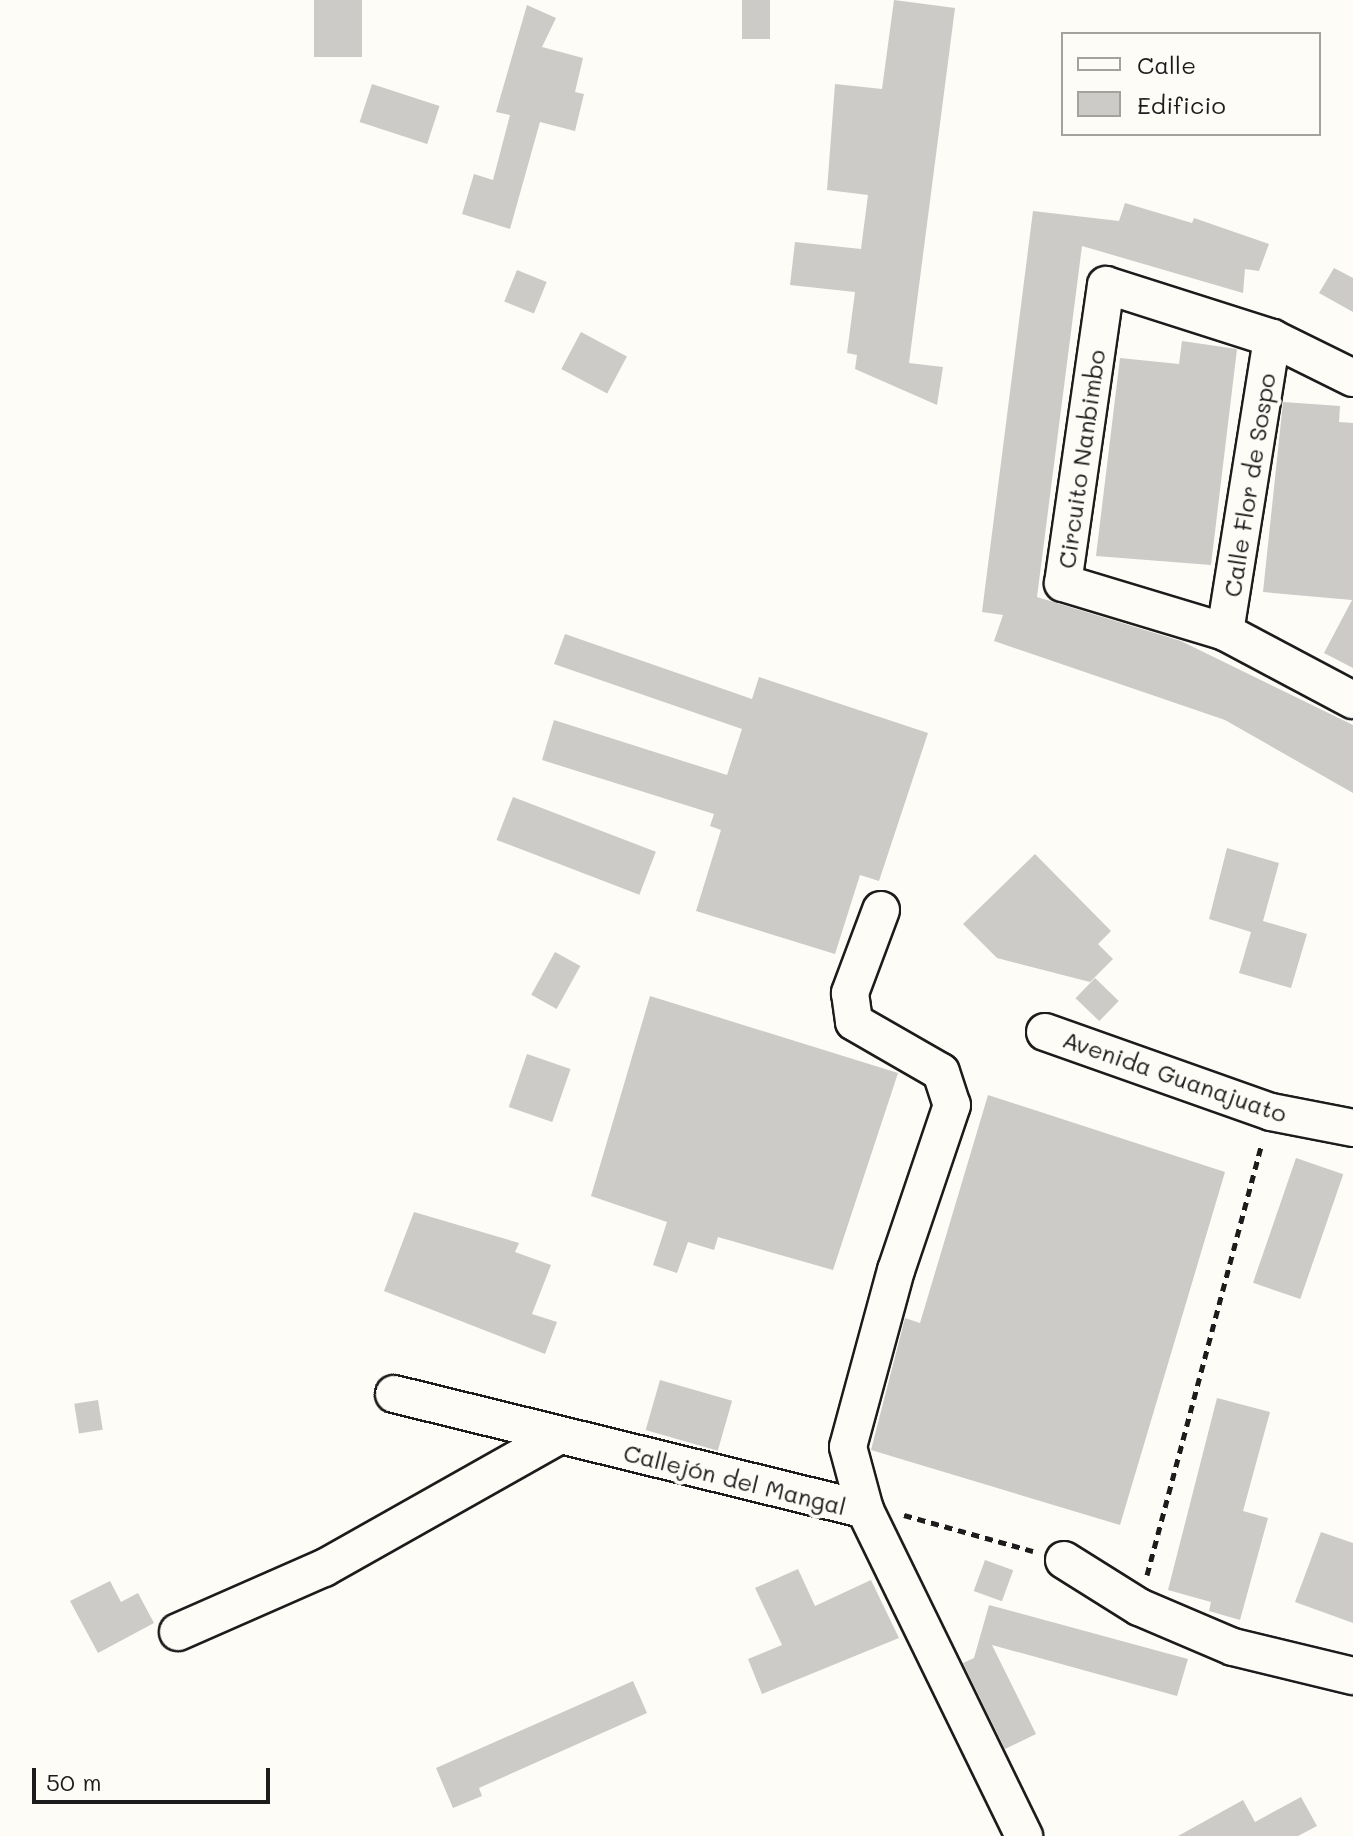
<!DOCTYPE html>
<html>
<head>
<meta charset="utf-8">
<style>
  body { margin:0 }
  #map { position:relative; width:1353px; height:1836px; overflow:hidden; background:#fdfcf7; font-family:Mali,sans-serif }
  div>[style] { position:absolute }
  .building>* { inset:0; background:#cccbc8; transform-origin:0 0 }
  .path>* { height:5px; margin-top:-2.5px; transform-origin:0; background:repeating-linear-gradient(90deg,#1c1c1c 0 8px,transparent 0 14px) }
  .roads { filter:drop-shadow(2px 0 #1c1c1c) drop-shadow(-2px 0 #1c1c1c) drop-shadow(0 2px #1c1c1c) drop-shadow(0 -2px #1c1c1c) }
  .minor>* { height:36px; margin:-18px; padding:0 18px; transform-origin:18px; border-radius:18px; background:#fdfcf7 }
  span { translate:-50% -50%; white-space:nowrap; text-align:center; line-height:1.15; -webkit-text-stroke:8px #fdfcf7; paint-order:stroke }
  .street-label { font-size:24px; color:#1c1c1c }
  .legend { position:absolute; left:1061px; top:32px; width:260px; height:104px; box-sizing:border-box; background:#fdfcf7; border:2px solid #a3a29f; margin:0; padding:10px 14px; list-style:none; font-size:24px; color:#1c1c1c }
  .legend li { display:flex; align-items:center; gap:16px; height:40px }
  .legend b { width:40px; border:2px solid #a3a29f }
  .scale { position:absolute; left:32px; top:1768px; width:238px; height:36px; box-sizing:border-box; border:4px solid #1c1c1c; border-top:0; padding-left:10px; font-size:24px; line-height:28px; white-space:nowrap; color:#1c1c1c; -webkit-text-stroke:6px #fdfcf7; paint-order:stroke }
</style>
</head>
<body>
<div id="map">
  <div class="building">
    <i style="left:314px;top:0;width:48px;height:57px"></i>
    <i style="left:742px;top:0;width:28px;height:39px"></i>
    <i style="clip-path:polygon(894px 0,955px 8px,909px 363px,943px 367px,937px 405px,855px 369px,857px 355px,847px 353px,855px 292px,790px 285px,795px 242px,861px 249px,868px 195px,827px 190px,835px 84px,882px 89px)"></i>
    <i style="clip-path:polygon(527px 5px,556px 18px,542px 47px,583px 58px,575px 92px,584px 94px,575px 131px,540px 122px,510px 229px,462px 214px,474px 174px,493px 180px,510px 115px,496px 112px)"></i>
    <i style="left:372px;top:84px;width:71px;height:40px;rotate:18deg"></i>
    <i style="clip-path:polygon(1125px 203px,1192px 223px,1194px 218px,1269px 244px,1259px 271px,1245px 269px,1243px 293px,1082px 246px,1037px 597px,1181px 641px,1353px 725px,1353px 793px,1225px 720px,994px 641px,1003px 615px,982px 612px,1033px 211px,1119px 221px)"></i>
    <i style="clip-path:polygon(1334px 268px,1353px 278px,1353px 312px,1319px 293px)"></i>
    <i style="left:517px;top:270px;width:32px;height:34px;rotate:22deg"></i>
    <i style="left:581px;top:332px;width:52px;height:42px;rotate:28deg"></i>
    <i style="clip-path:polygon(1182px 341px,1237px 349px,1211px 565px,1096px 556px,1120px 358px,1179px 364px)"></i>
    <i style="clip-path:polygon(1283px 402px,1340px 406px,1339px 422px,1353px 423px,1353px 668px,1324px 653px,1352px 600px,1263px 592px)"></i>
    <i style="clip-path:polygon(565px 634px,752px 699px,759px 677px,928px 733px,879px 881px,860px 875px,835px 954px,696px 911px,721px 830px,710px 826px,714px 814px,542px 760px,554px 720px,727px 775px,742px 729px,554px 664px)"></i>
    <i style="left:513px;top:797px;width:153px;height:46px;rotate:21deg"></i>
    <i style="clip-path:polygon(1227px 848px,1279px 863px,1263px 921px,1307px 934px,1291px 988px,1239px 973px,1251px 932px,1209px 919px)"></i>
    <i style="clip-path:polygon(1035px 854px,1111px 931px,1098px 944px,1113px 959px,1090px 982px,997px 958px,963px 924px)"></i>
    <i style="left:555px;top:952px;width:29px;height:49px;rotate:29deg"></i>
    <i style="left:1095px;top:978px;width:33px;height:28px;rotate:44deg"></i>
    <i style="clip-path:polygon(650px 996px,898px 1073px,833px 1270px,718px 1237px,714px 1250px,688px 1242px,677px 1273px,653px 1265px,667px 1222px,591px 1196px)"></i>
    <i style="left:527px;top:1054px;width:46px;height:56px;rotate:19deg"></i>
    <i style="clip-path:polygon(988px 1095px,1225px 1172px,1120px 1525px,871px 1450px,905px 1318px,920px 1323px)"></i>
    <i style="left:1296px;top:1158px;width:50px;height:132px;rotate:19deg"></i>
    <i style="clip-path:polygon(414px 1212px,519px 1243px,515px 1252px,551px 1265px,532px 1314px,557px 1322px,545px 1354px,384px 1291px)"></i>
    <i style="left:660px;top:1380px;width:75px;height:52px;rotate:16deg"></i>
    <i style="clip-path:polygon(1217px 1398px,1270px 1412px,1243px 1511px,1268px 1518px,1240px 1620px,1209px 1611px,1211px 1602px,1168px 1590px)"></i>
    <i style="left:98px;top:1400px;width:30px;height:24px;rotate:81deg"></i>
    <i style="clip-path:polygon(1321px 1532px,1353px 1543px,1353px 1623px,1295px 1602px)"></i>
    <i style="left:985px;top:1560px;width:30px;height:33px;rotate:20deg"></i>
    <i style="clip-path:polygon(798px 1569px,815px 1606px,871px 1580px,899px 1638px,762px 1694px,748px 1659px,782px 1645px,755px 1588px)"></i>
    <i style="clip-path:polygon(110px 1581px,121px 1602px,138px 1593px,154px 1623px,98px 1653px,70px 1601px)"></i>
    <i style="clip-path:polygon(989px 1605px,1188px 1659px,1177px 1696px,992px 1645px,1036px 1734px,1005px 1749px,963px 1663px,974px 1658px)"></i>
    <i style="clip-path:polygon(633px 1681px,647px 1713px,479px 1788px,482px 1796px,453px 1808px,436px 1768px)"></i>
    <i style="clip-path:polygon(1301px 1797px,1317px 1826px,1298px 1836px,1178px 1836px,1243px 1800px,1255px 1822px)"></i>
  </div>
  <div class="path">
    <i style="left:904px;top:1515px;width:134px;rotate:15.6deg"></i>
    <i style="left:1147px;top:1575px;width:446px;rotate:-75.1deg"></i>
  </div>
  <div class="roads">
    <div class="minor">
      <i style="left:1353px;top:378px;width:90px;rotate:-153.7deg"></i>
      <i style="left:1272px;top:338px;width:174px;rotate:-162.3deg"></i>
      <i style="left:1106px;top:285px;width:301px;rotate:98.2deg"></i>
      <i style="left:1063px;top:583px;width:169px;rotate:16.8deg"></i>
      <i style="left:1225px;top:632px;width:145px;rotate:28deg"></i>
      <i style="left:1225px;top:632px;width:298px;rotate:-80.9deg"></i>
      <i style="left:881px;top:910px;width:89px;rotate:110.5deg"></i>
      <i style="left:850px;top:993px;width:29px;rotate:82deg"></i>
      <i style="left:854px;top:1022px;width:100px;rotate:29.9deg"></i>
      <i style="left:941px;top:1072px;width:35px;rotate:72deg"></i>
      <i style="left:952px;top:1105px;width:174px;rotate:108.7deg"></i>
      <i style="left:896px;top:1270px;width:183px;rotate:105.2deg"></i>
      <i style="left:848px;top:1447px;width:65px;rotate:74.9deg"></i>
      <i style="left:865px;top:1510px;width:363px;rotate:64deg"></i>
      <i style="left:1045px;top:1032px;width:240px;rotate:19.5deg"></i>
      <i style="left:1271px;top:1112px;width:84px;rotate:11deg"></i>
      <i style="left:394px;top:1394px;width:485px;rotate:13.8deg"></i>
      <i style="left:1064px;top:1560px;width:89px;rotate:32.1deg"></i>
      <i style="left:1139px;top:1607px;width:102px;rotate:23.1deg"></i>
      <i style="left:1233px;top:1647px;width:123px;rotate:13.6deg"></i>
      <i style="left:178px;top:1632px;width:159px;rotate:-23.7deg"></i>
      <i style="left:324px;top:1568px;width:269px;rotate:-29.4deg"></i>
    </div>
  </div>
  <div class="street-label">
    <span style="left:1081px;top:459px;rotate:-82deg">Circuito Nanbimbo</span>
    <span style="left:1249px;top:485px;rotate:-81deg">Calle Flor de Sospo</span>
    <span style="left:1175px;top:1076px;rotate:19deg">Avenida Guanajuato</span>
    <span style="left:735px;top:1479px;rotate:14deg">Callejón del Mangal</span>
  </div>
  <ul class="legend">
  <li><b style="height:10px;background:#fdfcf7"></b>Calle</li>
  <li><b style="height:22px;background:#cccbc8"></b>Edificio</li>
  </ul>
  <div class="scale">50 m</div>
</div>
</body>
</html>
